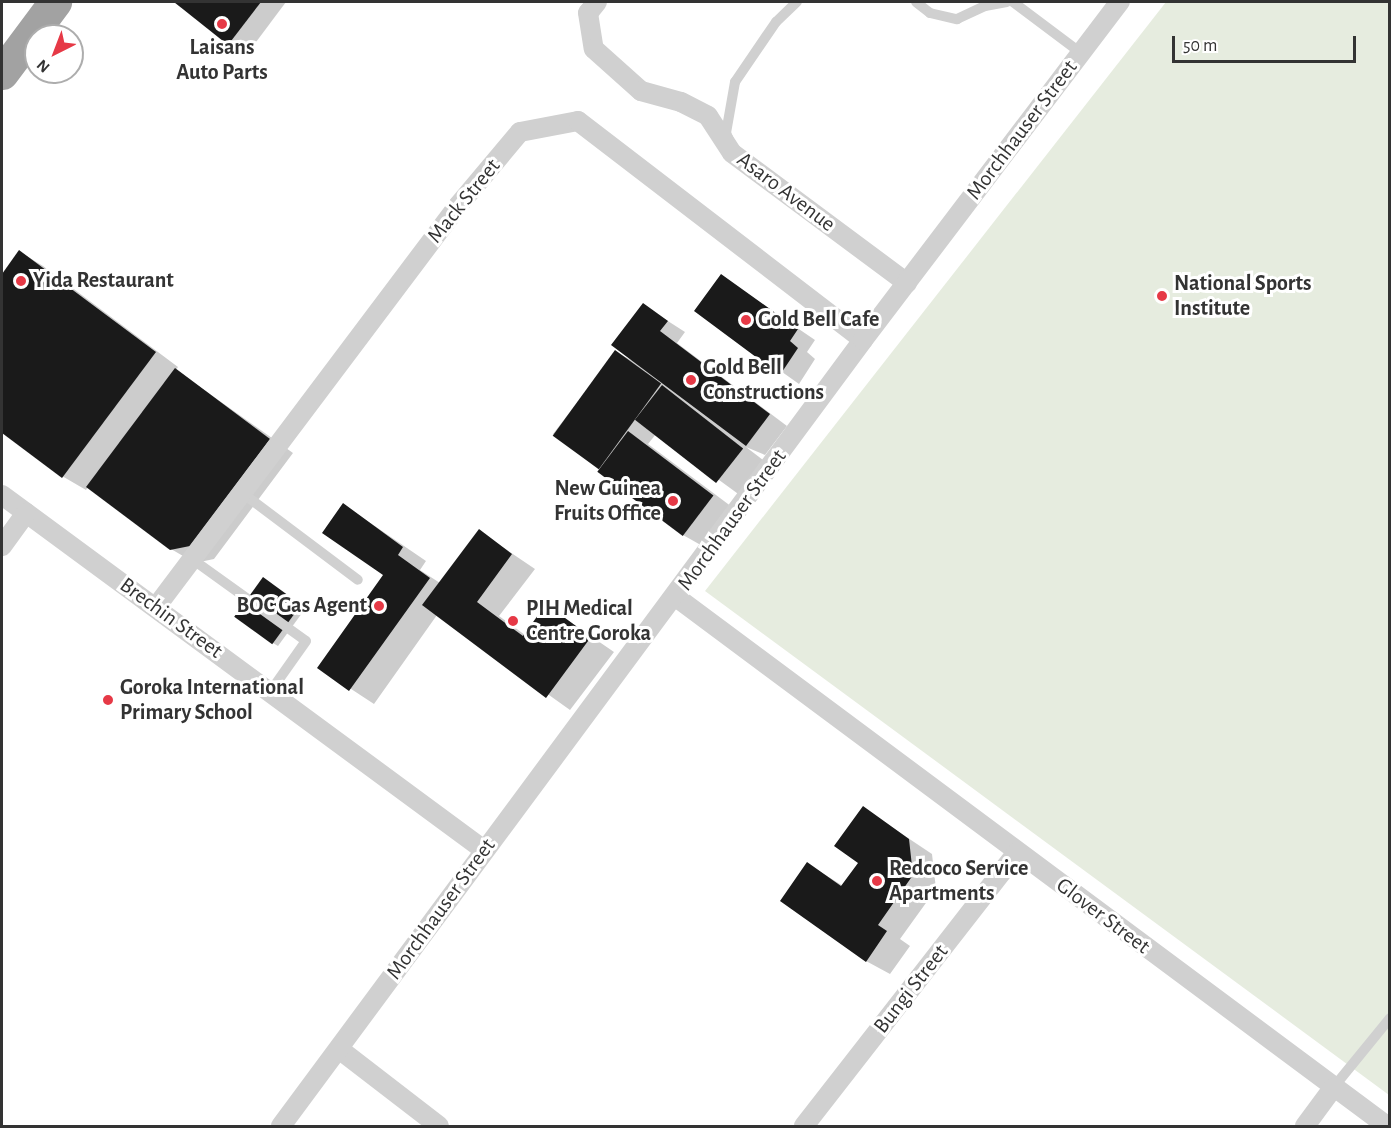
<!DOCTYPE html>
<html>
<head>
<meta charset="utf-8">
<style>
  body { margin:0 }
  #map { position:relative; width:1391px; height:1128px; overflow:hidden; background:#fff; font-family:"Alegreya Sans",sans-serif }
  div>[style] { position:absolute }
  .green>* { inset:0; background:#e6ecdf }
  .shadow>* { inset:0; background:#0003 }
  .building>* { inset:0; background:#1a1a1a; transform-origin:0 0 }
  .service>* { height:10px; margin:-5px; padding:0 5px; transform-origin:5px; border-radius:5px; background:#d0d0d0 }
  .minor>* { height:20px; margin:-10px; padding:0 10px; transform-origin:10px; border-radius:10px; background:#d0d0d0 }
  .trunk>* { height:33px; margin:-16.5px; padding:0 16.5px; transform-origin:16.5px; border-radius:16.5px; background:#a2a2a2 }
  .dots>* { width:16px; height:16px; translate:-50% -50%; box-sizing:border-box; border:3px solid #fff; border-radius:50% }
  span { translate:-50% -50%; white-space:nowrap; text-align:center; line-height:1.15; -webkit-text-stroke:6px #fff; paint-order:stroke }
  .poi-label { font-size:22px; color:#333; font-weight:700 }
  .left { translate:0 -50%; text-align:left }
  .right { translate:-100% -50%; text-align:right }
  .street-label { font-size:22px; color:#333 }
  .frame { position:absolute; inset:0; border:3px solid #333; pointer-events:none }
  .north { position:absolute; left:24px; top:24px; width:60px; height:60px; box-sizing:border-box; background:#fff; border:2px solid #adadad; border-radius:50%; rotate:222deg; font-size:16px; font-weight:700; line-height:24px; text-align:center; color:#333 }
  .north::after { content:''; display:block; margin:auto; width:21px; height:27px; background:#e63946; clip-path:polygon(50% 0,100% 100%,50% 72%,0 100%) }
  .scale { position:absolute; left:1172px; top:36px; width:184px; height:27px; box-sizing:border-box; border:3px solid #333; border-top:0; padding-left:8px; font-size:18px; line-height:21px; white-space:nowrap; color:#333; -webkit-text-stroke:4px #fff; paint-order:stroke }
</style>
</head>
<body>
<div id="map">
  <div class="green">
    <i style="clip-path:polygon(1166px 2px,1389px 2px,1389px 1095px,705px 591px)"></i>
  </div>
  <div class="shadow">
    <i style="clip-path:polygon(286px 2px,247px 54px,175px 3px,176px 2px)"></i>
    <i style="clip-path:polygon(20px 252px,43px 266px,178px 367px,176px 370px,293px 453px,214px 559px,195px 563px,171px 549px,88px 487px,86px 490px,62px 476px,2px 431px,2px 276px)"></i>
    <i style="clip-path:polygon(721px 276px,815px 340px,807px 352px,815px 359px,799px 384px,696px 311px)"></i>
    <i style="clip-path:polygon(643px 305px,685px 332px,677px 343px,787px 426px,765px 455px,746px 447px,767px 463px,741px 496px,656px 434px,648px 444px,736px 510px,706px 548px,683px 535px,553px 434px,616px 352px,631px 360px)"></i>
    <i style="clip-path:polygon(344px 505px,426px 561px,420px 570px,440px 583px,479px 531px,535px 569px,499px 616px,525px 635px,547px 606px,614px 652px,570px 710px,437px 615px,374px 704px,319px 668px,385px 575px)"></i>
    <i style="clip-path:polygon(268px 582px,305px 609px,278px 646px,273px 643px)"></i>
    <i style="clip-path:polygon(863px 808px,932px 854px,936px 889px,900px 939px,910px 946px,890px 974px,866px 961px,808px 864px,843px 886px,860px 862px)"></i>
  </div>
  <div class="building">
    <i style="clip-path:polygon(174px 2px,261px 2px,228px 45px)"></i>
    <i style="clip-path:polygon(19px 250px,156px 352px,62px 478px,2px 433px,2px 274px)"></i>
    <i style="clip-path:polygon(721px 274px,798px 329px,790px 341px,798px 348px,780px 375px,694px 311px)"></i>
    <i style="clip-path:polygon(643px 303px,668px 321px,660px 331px,770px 414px,746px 446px,611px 345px)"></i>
    <i style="left:615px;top:350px;width:57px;height:106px;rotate:36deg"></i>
    <i style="clip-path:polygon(175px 368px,270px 439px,190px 546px,170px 550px,86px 487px)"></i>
    <i style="left:662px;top:385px;width:103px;height:44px;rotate:38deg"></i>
    <i style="left:628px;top:431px;width:107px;height:51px;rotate:37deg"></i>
    <i style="clip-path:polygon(343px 503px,403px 547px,398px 555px,430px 578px,349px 691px,317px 668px,383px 575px,322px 533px)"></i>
    <i style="clip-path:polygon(479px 529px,512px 554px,477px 602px,523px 636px,546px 604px,591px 637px,546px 698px,422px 605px)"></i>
    <i style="left:263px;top:577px;width:47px;height:49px;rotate:36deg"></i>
    <i style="clip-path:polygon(863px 806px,909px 839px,913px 875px,878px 925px,887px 931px,866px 962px,780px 901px,807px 862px,841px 886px,858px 863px,834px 846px)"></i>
  </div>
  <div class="service">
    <i style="left:916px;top:2px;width:18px;rotate:38deg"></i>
    <i style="left:930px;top:13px;width:28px;rotate:13deg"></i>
    <i style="left:957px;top:19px;width:31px;rotate:-25deg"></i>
    <i style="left:985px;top:6px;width:22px;rotate:-10deg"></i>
    <i style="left:1013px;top:2px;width:85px;rotate:36.9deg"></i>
    <i style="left:729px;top:140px;width:8px;rotate:-113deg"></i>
    <i style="left:726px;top:133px;width:52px;rotate:-80deg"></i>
    <i style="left:735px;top:82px;width:73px;rotate:-55.7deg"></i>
    <i style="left:776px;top:22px;width:29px;rotate:-44deg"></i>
    <i style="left:241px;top:492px;width:146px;rotate:36.9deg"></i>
    <i style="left:192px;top:559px;width:140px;rotate:35.7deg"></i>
    <i style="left:306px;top:641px;width:62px;rotate:125.2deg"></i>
    <i style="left:1333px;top:1088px;width:90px;rotate:-50.8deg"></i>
  </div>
  <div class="minor">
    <i style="left:597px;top:2px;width:14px;rotate:129deg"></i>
    <i style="left:588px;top:13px;width:36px;rotate:81deg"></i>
    <i style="left:594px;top:49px;width:63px;rotate:41.8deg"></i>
    <i style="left:641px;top:91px;width:41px;rotate:15.4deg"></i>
    <i style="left:681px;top:102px;width:30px;rotate:27deg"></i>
    <i style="left:708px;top:116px;width:44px;rotate:57deg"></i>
    <i style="left:732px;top:153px;width:218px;rotate:36.6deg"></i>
    <i style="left:2px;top:495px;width:599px;rotate:36.37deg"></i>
    <i style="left:2px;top:546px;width:41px;rotate:-54deg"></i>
    <i style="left:676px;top:597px;width:886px;rotate:36.65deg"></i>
    <i style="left:156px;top:607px;width:501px;rotate:-53.04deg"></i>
    <i style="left:457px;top:207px;width:98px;rotate:-50deg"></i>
    <i style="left:520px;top:132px;width:59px;rotate:-10.7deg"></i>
    <i style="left:578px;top:121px;width:359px;rotate:37.5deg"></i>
    <i style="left:339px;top:1049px;width:126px;rotate:37.6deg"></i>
    <i style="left:281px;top:1126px;width:978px;rotate:-53.48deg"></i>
    <i style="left:863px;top:340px;width:425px;rotate:-52.8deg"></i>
    <i style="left:804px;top:1126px;width:347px;rotate:-52.1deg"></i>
    <i style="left:1305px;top:1126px;width:47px;rotate:-53.6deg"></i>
  </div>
  <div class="trunk">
    <i style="left:2px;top:73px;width:89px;rotate:-53.3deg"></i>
  </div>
  <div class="dots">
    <i style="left:222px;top:24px;background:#e63946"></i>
    <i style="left:21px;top:281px;background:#e63946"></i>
    <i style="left:1162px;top:296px;background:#e63946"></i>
    <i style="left:746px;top:320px;background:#e63946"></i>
    <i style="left:691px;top:380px;background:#e63946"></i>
    <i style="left:673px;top:501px;background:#e63946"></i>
    <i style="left:379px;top:606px;background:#e63946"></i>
    <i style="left:513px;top:621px;background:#e63946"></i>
    <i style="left:108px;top:700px;background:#e63946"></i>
    <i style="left:877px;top:881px;background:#e63946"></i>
  </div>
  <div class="poi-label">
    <span style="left:222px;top:60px">Laisans<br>Auto Parts</span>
    <span class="left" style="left:33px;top:281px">Yida Restaurant</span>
    <span class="left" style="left:1174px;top:296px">National Sports<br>Institute</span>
    <span class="left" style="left:758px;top:320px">Gold Bell Cafe</span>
    <span class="left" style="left:703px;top:380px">Gold Bell<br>Constructions</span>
    <span class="right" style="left:661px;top:501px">New Guinea<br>Fruits Office</span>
    <span class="right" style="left:367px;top:606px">BOC Gas Agent</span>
    <span class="left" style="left:526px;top:621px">PIH Medical<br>Centre Goroka</span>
    <span class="left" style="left:120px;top:700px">Goroka International<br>Primary School</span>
    <span class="left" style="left:889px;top:881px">Redcoco Service<br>Apartments</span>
  </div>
  <div class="street-label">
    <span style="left:1022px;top:130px;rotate:-53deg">Morchhauser Street</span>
    <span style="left:786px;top:192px;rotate:37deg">Asaro Avenue</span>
    <span style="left:464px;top:201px;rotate:-51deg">Mack Street</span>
    <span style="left:732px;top:520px;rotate:-54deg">Morchhauser Street</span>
    <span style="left:171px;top:618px;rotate:36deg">Brechin Street</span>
    <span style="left:441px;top:909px;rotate:-54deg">Morchhauser Street</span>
    <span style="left:1103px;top:916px;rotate:37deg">Glover Street</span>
    <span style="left:911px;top:989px;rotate:-52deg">Bungi Street</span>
  </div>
  <div class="frame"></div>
  <div class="north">N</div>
  <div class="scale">50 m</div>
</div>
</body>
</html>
